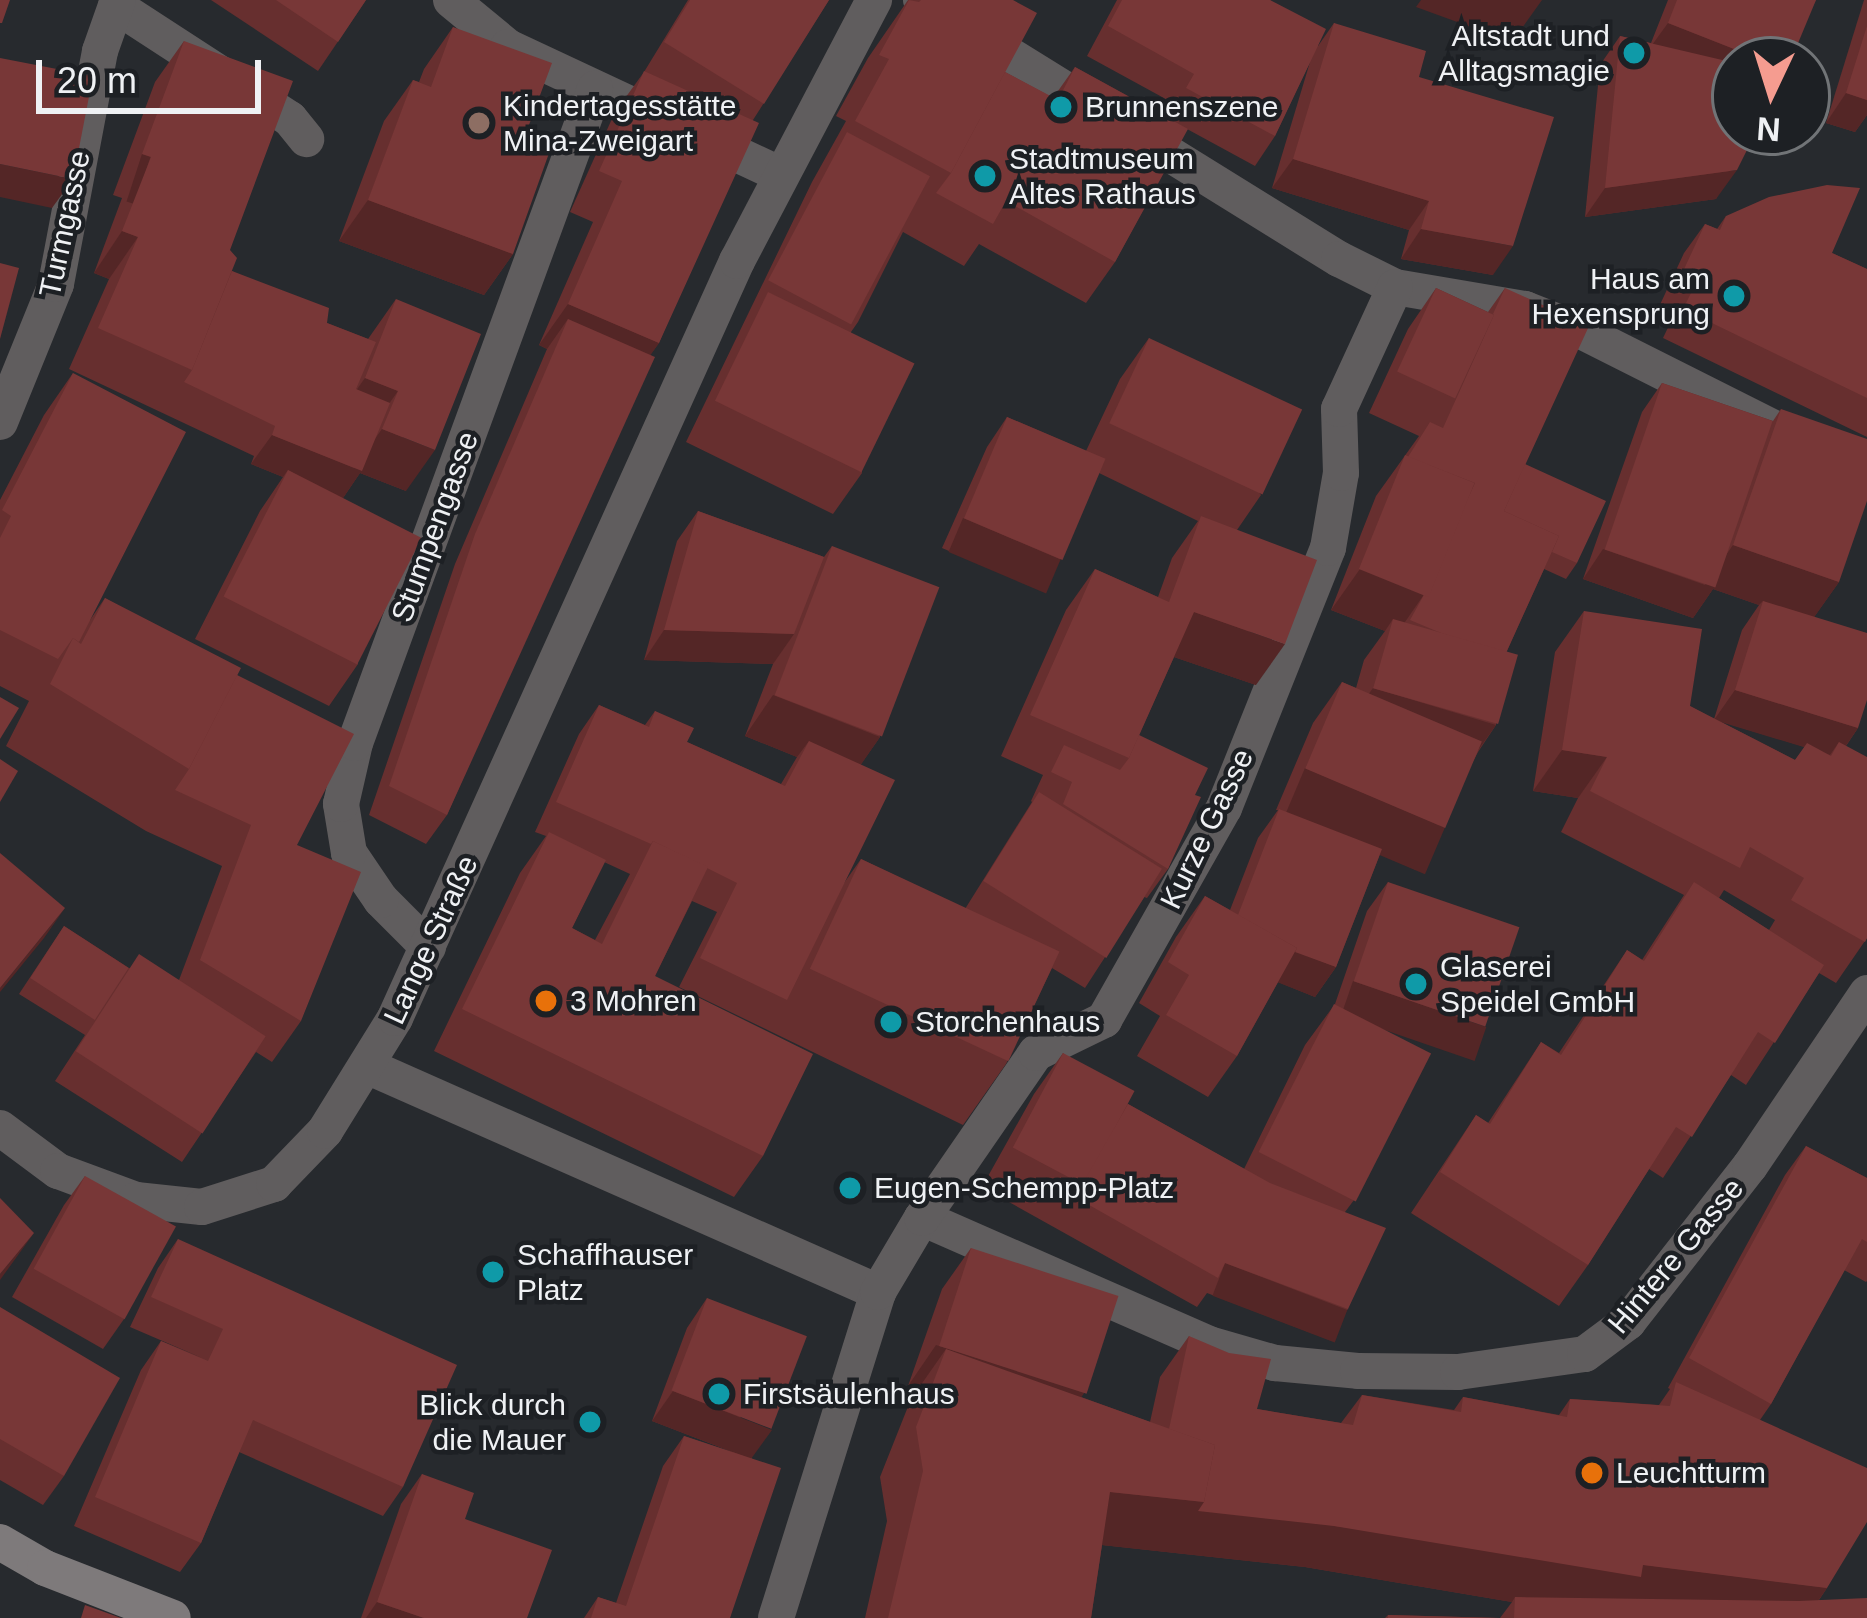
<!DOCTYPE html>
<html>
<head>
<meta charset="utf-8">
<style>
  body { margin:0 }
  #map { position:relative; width:1867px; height:1618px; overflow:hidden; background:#272a2e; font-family:Arial,sans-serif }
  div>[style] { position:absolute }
  .street>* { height:36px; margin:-18px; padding:0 18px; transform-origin:18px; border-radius:18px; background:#605d5e }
  .secondary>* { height:36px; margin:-18px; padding:0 18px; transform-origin:18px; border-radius:18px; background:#7e7a7b }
  .wall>* { inset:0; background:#672f2f }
  .shaded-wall>* { inset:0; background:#542626; transform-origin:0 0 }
  .building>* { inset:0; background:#783737; transform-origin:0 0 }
  .dots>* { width:33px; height:33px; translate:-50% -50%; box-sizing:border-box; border:6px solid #1d2024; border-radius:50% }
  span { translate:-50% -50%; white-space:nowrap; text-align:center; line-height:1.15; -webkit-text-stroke:9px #1d2024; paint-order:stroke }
  .poi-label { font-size:30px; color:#eff1f4 }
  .right { translate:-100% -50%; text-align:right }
  .left { translate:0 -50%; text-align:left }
  .street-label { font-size:30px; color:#eff1f4 }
  .north { position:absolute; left:1711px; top:36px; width:120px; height:120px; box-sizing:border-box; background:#1d2024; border:3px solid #717477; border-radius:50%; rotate:184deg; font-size:33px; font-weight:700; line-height:48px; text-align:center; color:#eff1f4 }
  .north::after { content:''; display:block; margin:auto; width:42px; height:54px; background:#f59c90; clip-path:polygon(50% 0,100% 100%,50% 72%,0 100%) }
  .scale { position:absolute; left:36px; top:60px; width:225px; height:54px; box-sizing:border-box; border:6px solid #eff1f4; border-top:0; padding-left:15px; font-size:36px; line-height:42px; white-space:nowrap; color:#eff1f4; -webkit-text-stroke:9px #1d2024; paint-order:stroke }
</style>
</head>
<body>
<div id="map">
  <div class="street">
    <i style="left:451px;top:0;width:74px;rotate:39.5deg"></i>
    <i style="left:508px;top:47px;width:299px;rotate:25.1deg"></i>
    <i style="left:921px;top:0;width:492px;rotate:31.8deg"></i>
    <i style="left:1339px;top:259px;width:63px;rotate:26.6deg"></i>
    <i style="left:1395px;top:287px;width:132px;rotate:9.6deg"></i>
    <i style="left:1525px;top:309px;width:62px;rotate:21.6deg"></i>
    <i style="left:1583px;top:332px;width:214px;rotate:26.7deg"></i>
    <i style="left:116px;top:6px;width:207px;rotate:33deg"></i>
    <i style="left:290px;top:119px;width:26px;rotate:51deg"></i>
    <i style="left:0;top:422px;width:149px;rotate:-67.9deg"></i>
    <i style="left:56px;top:284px;width:237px;rotate:-79.3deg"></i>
    <i style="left:100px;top:51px;width:54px;rotate:-70.6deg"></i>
    <i style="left:428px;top:947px;width:66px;rotate:-135deg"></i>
    <i style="left:381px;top:900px;width:57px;rotate:-124.2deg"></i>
    <i style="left:349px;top:853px;width:50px;rotate:-99.3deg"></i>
    <i style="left:341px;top:804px;width:63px;rotate:-77.1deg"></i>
    <i style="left:355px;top:743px;width:697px;rotate:-69.85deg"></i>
    <i style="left:369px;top:1067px;width:557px;rotate:23.85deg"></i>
    <i style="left:0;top:1128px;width:72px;rotate:36.6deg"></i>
    <i style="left:58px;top:1171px;width:83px;rotate:20.4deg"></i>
    <i style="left:136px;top:1200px;width:66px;rotate:6.1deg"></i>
    <i style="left:202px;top:1207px;width:76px;rotate:-17.7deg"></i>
    <i style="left:274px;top:1184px;width:74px;rotate:-46.1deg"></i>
    <i style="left:325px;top:1131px;width:133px;rotate:-58.2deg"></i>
    <i style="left:395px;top:1018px;width:831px;rotate:-65.69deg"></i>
    <i style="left:737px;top:261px;width:295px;rotate:-62.3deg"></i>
    <i style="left:922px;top:1218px;width:313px;rotate:23.7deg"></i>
    <i style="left:1209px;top:1344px;width:69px;rotate:16.1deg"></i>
    <i style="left:1275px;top:1363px;width:83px;rotate:5.5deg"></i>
    <i style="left:1358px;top:1371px;width:100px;rotate:0.6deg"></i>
    <i style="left:1458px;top:1372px;width:128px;rotate:-8.1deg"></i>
    <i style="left:1585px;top:1354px;width:54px;rotate:-36.7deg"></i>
    <i style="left:1628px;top:1322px;width:198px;rotate:-52deg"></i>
    <i style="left:1750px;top:1166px;width:209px;rotate:-55.9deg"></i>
    <i style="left:776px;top:1618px;width:342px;rotate:-72.6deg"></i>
    <i style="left:878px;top:1292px;width:86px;rotate:-59.3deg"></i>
    <i style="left:922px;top:1218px;width:201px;rotate:-55.4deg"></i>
    <i style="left:1036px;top:1053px;width:76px;rotate:-25.9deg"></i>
    <i style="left:1104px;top:1020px;width:244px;rotate:-60.5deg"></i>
    <i style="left:1224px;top:808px;width:280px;rotate:-68.2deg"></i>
    <i style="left:1328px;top:548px;width:76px;rotate:-80.2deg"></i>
    <i style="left:1341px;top:473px;width:64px;rotate:-91.8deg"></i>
    <i style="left:1339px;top:409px;width:134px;rotate:-65.3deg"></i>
  </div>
  <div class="secondary">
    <i style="left:0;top:1542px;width:52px;rotate:30deg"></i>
    <i style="left:45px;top:1568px;width:137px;rotate:21.3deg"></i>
  </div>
  <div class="wall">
    <i style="clip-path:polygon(211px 0,366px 0,318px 71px)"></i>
    <i style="clip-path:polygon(688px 0,829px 0,753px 120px,659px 343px,650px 355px,447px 815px,426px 844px,369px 815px,455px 564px,547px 349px,539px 345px,593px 222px,570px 212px,615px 112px,644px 72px)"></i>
    <i style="clip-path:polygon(908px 0,1013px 0,1005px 72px,1053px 98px,1075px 67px,1166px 117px,1173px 103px,1087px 56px,1117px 0,1270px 0,1318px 46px,1334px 23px,1419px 77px,1493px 275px,1401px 259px,1409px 230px,1272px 188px,1310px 62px,1275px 136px,1255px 166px,1187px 129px,1115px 262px,1086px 303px,979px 244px,964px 266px,903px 232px,858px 322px,851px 332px,862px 473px,833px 514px,686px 442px,812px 182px,846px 121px,836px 116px,868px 58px)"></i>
    <i style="clip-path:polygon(1668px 0,1816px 0,1716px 199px,1585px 217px,1600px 65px,1620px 36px,1651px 43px)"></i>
    <i style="clip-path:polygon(1864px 0,1867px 0,1867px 115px,1855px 132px,1826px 123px)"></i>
    <i style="clip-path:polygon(453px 27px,526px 133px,513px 254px,484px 295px,339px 241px,384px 121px,413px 80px,419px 82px,424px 69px)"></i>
    <i style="clip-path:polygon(184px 41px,230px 250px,232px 271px,327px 323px,368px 339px,396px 299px,406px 491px,360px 473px,343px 498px,358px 664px,329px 706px,195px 639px,260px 511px,283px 477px,251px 464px,254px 456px,69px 369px,109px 279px,94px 273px,122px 198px,113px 195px,155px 82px)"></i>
    <i style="clip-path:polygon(1726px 216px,1832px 253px,1867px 269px,1867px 437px,1663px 338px,1673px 317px,1658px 309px,1684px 253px,1705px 224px,1717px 229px)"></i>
    <i style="clip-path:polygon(1436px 288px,1488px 312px,1505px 288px,1525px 464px,1577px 563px,1566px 579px,1544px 569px,1506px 653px,1496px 725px,1478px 752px,1416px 870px,1380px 854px,1336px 967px,1315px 997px,1278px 982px,1237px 1056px,1208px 1097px,1137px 1056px,1160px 1016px,1139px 1003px,1176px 937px,1205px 896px,1230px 910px,1258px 838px,1278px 810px,1276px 810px,1313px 723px,1342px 682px,1356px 688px,1364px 660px,1385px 631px,1331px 610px,1376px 496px,1419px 436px,1369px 413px,1408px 329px)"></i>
    <i style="clip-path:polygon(evenodd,1149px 338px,1261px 495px,1237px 530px,1256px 685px,1174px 657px,1139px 735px,1195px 795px,1168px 869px,1147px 898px,1144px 897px,1085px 988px,1052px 968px,1006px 1064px,963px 1125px,679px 987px,717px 912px,692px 901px,655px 976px,763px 1156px,734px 1197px,434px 1051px,520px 873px,546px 836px,535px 832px,579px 734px,599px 705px,645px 725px,655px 711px,687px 742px,781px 784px,797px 757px,745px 736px,773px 664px,644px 660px,677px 541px,698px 511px,824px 557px,832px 546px,880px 737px,861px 764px,844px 883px,861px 859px,965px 909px,1032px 802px,1031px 801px,1043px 775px,1001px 756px,1066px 610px,1095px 569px,1158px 597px,1172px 558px,1198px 521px,1099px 473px,1060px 560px,1040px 590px,942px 548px,987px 447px,1007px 417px,1086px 451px,1120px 379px,1149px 338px,604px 862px,630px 874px,595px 940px,572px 928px,604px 862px)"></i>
    <i style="clip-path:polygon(73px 373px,90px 620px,105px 598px,237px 675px,297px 845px,301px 1021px,272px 1062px,256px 1052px,182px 1162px,55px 1081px,85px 1035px,19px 994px,64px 926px,129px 968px,179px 980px,222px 866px,146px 831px,6px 746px,29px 701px,0 686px,0 500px,44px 415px)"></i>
    <i style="clip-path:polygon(evenodd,1662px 383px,1773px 421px,1781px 409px,1839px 582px,1814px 617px,1858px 728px,1846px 746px,1867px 938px,1836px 983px,1819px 973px,1746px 1085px,1731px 1075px,1663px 1178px,1649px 1169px,1588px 1265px,1559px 1306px,1411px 1213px,1476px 1115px,1488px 1123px,1541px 1042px,1559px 1053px,1627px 950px,1642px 960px,1684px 895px,1561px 832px,1578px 798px,1533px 791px,1555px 652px,1584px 611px,1690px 706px,1714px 719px,1742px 630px,1759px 605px,1713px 589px,1693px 618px,1583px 579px,1642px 412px,1662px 383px,1719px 721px,1805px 747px,1795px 760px,1719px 721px,1662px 383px,1724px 890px,1775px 920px,1769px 930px,1719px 898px,1724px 890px)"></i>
    <i style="clip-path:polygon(1388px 882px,1465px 1056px,1375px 1025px,1354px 1200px,1345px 1212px,1348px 1309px,1327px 1339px,1207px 1293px,1197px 1307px,982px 1187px,1034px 1094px,1063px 1053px,1128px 1104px,1244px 1169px,1305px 1045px,1335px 1004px,1367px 911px)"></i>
    <i style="clip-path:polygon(1806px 1146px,1867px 1178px,1867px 1281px,1866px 1282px,1844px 1270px,1771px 1404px,1760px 1420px,1827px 1588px,1819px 1600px,1867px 1618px,1385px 1618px,1388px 1615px,1500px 1618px,1512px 1602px,1305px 1567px,1102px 1545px,1091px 1618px,1094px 1618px,865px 1618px,887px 1521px,880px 1477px,911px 1399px,918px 1389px,908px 1386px,942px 1289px,971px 1248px,1081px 1397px,1150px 1422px,1160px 1377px,1189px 1336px,1257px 1409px,1341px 1423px,1362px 1395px,1454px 1410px,1463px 1397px,1559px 1415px,1570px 1399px,1659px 1405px,1670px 1389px,1668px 1388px,1785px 1175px)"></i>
    <i style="clip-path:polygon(85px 1176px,124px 1319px,103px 1349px,12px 1297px,64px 1205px)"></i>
    <i style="clip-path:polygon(178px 1239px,403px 1487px,383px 1516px,239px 1452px,201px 1543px,180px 1572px,74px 1526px,141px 1370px,161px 1341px,202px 1358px,130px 1327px,158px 1268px)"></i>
    <i style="clip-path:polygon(707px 1298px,752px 1458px,730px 1618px,584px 1618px,598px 1597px,616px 1603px,663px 1466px,684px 1436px,735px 1453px,652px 1421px,687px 1328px)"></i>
    <i style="clip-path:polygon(0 1307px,64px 1476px,43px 1505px,0 1480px)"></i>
    <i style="clip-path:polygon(422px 1474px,465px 1519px,527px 1618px,361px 1618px,401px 1504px)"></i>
  </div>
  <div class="shaded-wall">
    <i style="clip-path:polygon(1421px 0,1542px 0,1512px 42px,1416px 7px)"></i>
    <i style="clip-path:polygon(1668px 23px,1762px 60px,1735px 60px,1735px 87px,1647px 52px)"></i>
    <i style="clip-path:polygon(1846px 93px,1867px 100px,1867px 115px,1855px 132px,1826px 123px)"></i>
    <i style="left:142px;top:154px;width:9px;height:50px;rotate:18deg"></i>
    <i style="clip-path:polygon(1293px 159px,1429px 201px,1409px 230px,1272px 188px)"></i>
    <i style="clip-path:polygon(0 164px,73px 179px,52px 208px,0 197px)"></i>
    <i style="clip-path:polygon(1737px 170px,1716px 199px,1585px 217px,1605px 188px)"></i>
    <i style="clip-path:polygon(368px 200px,513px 254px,484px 295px,339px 241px)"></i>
    <i style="clip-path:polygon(1421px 229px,1513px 246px,1493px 275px,1401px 259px)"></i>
    <i style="clip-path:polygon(122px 231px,138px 237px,109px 279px,94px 273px)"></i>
    <i style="clip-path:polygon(568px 304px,659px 343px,630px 384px,568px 319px,547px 349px,539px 345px)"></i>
    <i style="clip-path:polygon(365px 378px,398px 391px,369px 432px,336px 419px)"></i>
    <i style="clip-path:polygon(382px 429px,435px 450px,406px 491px,360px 473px,341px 501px,288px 470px,283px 477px,251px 464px,272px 435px,354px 468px)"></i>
    <i style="left:963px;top:518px;width:106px;height:37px;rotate:23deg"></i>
    <i style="clip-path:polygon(1733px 545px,1839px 582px,1810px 623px,1763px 601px,1759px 605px,1713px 589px,1693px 618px,1583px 579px,1603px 549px,1705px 585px)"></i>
    <i style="clip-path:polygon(1360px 569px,1425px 593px,1396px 635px,1393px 619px,1385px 631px,1331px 610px)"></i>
    <i style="clip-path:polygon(1194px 612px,1285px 644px,1256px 685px,1165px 654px)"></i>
    <i style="clip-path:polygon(664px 630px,794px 634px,773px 664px,644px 660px)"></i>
    <i style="clip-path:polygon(1373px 688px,1496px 725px,1467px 766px,1344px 729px)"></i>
    <i style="clip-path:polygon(1735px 690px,1858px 728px,1838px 757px,1839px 742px,1830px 755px,1714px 720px)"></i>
    <i style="clip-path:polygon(773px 695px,880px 737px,851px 779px,809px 741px,797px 757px,745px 736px)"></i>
    <i style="clip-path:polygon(1562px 750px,1607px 757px,1578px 798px,1533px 791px)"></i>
    <i style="left:1305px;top:768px;width:152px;height:51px;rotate:23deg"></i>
    <i style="clip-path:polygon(65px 908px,44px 938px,0 992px,0 988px)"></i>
    <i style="clip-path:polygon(1233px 927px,1336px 967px,1315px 997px,1213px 957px)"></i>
    <i style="left:1353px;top:981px;width:141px;height:36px;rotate:19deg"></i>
    <i style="clip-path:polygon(34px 1233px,0 1280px,0 1274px)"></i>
    <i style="left:1225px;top:1263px;width:131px;height:35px;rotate:21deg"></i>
    <i style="clip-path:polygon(936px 1345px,1085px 1392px,1056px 1433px,946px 1349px,918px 1389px,908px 1386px)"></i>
    <i style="clip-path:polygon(673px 1391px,772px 1430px,751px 1459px,652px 1421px)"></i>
    <i style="clip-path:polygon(1110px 1492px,1204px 1502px,1334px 1526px,1827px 1588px,1806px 1618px,1515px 1597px,1512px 1602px,1305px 1567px,1074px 1542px)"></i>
    <i style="clip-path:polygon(377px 1602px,424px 1618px,366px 1618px)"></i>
  </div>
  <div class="building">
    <i style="clip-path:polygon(0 0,10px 0,2px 23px,0 23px)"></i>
    <i style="clip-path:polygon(276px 0,366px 0,338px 42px)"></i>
    <i style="clip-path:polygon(690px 0,829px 0,764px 104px,664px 42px)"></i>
    <i style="clip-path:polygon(909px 0,919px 2px,921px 0,1013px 0,1037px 13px,951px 173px,855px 121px,889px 59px,879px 55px)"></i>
    <i style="clip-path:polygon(1122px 0,1270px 0,1326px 29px,1275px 136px,1186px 88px,1194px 74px,1108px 26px)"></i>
    <i style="clip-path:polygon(1677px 0,1816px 0,1791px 60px,1762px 60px,1668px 23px)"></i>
    <i style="clip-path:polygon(1334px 23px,1426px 51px,1419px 77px,1554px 117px,1513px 246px,1421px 229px,1429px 201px,1293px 159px)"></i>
    <i style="clip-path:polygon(1867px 26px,1867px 100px,1846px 93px)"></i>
    <i style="clip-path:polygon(453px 27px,552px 63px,526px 133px,553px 142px,513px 254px,368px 200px,413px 80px,431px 87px)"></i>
    <i style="clip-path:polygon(1620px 36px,1735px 63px,1735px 132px,1756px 132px,1737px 170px,1605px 188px)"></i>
    <i style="clip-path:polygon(184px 41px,293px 81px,230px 250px,237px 258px,192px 370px,98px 328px,138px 237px,122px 231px,151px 157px,142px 154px)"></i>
    <i style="clip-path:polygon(0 58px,93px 76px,73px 179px,0 164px)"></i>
    <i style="clip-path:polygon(1075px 67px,1188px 129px,1115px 262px,1006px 201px,993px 224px,936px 193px,951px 173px,1005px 72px,1058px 100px)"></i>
    <i style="clip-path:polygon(644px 71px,759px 123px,659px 343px,568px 304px,622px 181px,599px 171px)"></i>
    <i style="left:847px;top:132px;width:94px;height:168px;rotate:28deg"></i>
    <i style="clip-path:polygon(1827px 185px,1860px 188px,1832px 253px,1867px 269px,1867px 398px,1683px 309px,1694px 287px,1679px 280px,1705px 224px,1720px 230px,1726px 216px,1769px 197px)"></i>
    <i style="clip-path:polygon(0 263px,19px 268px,0 339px)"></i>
    <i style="clip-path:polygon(232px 271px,329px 308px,327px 323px,376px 342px,356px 389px,390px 403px,362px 471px,272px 435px,275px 426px,184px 382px,192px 370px)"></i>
    <i style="left:1436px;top:288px;width:64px;height:92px;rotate:25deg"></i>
    <i style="clip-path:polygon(1505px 288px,1589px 326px,1504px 511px,1559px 536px,1506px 653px,1441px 633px,1410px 620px,1425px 593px,1475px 483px,1408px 457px,1430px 422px,1443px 428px,1494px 315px,1493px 314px)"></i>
    <i style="left:768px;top:292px;width:163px;height:121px;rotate:26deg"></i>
    <i style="clip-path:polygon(396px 299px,481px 334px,435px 450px,382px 429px,398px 391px,365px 378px)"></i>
    <i style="clip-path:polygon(568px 319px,655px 357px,447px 815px,389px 786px,475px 534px)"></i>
    <i style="left:1149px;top:338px;width:169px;height:94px;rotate:25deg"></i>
    <i style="clip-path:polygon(73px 373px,186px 432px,79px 642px,73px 638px,58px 659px,0 630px,0 538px,11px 516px,2px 510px)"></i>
    <i style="left:1662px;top:383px;width:117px;height:176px;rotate:19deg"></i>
    <i style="clip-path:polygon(1781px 409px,1867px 439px,1867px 501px,1839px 582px,1733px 545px)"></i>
    <i style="left:1007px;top:417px;width:107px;height:110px;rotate:23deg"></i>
    <i style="left:1405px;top:455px;width:75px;height:123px;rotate:22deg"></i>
    <i style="clip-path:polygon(1525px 464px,1606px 501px,1577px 563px,1552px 552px,1559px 536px,1504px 511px)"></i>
    <i style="left:288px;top:470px;width:150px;height:142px;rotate:27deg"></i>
    <i style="clip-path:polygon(698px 511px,824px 557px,794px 634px,664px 630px)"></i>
    <i style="clip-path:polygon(1201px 516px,1317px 560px,1285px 644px,1194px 612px,1129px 758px,1030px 715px,1095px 569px,1169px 602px)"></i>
    <i style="left:832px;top:546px;width:115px;height:160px;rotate:21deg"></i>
    <i style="clip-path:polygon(105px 598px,241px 668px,189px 769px,50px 684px,73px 638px,81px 644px)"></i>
    <i style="clip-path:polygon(1763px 601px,1867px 633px,1867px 700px,1858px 728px,1735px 690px)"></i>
    <i style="clip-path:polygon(1584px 611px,1702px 629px,1690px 706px,1795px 760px,1807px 743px,1831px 756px,1839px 742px,1867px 757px,1867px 938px,1865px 942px,1791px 900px,1804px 878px,1750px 847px,1740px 868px,1590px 791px,1607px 757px,1562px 750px)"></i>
    <i style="left:1393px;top:619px;width:130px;height:72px;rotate:16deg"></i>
    <i style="clip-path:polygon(237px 675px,354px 734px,297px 845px,361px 872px,301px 1021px,200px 960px,251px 825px,175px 790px,189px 769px)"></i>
    <i style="left:1342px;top:682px;width:152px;height:94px;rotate:23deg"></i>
    <i style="clip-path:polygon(0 697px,19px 708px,0 739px)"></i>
    <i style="clip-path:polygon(599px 705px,649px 727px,655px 711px,694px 728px,687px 742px,785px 786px,809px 741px,895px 780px,787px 1000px,700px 958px,737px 883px,653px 841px,651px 844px,556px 802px)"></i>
    <i style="clip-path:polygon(1139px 735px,1208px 768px,1195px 795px,1201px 797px,1168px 869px,1063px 804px,1072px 782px,1051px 772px,1064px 745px,1120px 770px,1129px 758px)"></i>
    <i style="clip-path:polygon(0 759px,18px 771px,0 802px)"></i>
    <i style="left:1039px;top:792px;width:145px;height:105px;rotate:32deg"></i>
    <i style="clip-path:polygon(1279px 809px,1382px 849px,1336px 967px,1295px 952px,1297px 948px,1238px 915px)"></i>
    <i style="clip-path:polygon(549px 832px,606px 860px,572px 928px,602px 944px,653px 841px,708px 867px,655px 976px,813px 1054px,763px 1156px,462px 1009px)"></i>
    <i style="clip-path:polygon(0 853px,65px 908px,0 988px)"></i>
    <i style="left:861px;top:859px;width:219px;height:121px;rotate:25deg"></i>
    <i style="left:1388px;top:882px;width:139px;height:105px;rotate:19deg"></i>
    <i style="clip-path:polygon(1694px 882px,1824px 965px,1775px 1043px,1758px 1032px,1692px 1137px,1676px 1127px,1588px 1265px,1440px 1172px,1476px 1115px,1490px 1124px,1541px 1042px,1561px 1055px,1627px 950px,1644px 961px)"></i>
    <i style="clip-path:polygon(1205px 896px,1297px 948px,1237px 1056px,1166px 1015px,1189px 975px,1168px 962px)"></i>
    <i style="left:64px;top:926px;width:77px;height:62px;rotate:33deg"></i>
    <i style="left:139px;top:954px;width:151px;height:116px;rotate:33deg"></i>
    <i style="left:1334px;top:1004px;width:109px;height:166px;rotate:27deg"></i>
    <i style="left:1063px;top:1053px;width:81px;height:107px;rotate:28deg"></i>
    <i style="clip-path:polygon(1128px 1104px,1270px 1183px,1386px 1228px,1348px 1309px,1225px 1263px,1218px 1278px,1075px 1197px)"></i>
    <i style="clip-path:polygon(1806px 1146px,1867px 1178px,1867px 1242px,1862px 1239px,1771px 1404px,1689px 1358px)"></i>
    <i style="left:85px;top:1176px;width:104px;height:106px;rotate:29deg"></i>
    <i style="clip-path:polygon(0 1198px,34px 1233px,0 1274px)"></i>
    <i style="clip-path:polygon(178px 1239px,457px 1365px,403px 1487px,253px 1420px,201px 1543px,95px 1497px,161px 1341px,208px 1361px,223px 1329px,151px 1297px)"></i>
    <i style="left:971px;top:1248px;width:155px;height:103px;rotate:18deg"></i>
    <i style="left:707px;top:1298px;width:107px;height:99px;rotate:21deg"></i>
    <i style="clip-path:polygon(0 1307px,120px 1378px,64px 1476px,0 1439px)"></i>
    <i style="clip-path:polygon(1189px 1336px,1229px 1353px,1271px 1359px,1257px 1409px,1353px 1425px,1362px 1395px,1461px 1412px,1463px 1397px,1567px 1417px,1570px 1399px,1670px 1406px,1676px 1382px,1867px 1468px,1867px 1522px,1827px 1588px,1643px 1565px,1641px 1577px,1334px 1526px,1198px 1511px,1204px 1502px,1215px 1445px,1169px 1429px)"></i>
    <i style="clip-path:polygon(946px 1349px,1215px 1445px,1204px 1502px,1110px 1492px,1091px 1618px,888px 1618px,923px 1471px,916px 1427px)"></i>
    <i style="clip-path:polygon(684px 1436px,781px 1468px,730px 1618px,591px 1618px,598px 1597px,626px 1606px)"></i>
    <i style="clip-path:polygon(422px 1474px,474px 1493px,465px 1519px,552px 1550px,527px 1618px,424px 1618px,377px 1602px)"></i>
    <i style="clip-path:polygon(1515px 1597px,1799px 1601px,1867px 1598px,1867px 1618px,1514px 1618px)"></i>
    <i style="clip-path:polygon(85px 1605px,121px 1618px,81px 1618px)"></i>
    <i style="clip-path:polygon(1388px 1615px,1500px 1618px,1388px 1618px)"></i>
  </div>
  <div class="dots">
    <i style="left:1634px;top:53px;background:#0f9aa8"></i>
    <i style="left:1061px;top:107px;background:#0f9aa8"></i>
    <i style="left:479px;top:123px;background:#8d6e63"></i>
    <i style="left:985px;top:176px;background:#0f9aa8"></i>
    <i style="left:1734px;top:296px;background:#0f9aa8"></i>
    <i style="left:1416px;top:984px;background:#0f9aa8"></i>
    <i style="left:546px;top:1001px;background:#e8710a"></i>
    <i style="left:891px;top:1022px;background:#0f9aa8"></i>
    <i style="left:850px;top:1188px;background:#0f9aa8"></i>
    <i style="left:493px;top:1272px;background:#0f9aa8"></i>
    <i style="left:719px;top:1394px;background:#0f9aa8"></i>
    <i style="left:590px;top:1422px;background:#0f9aa8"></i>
    <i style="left:1592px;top:1473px;background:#e8710a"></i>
  </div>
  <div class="poi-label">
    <span class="right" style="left:1610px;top:53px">Altstadt und<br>Alltagsmagie</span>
    <span class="left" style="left:503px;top:123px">Kindertagesstätte<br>Mina-Zweigart</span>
    <span class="left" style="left:1085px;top:107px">Brunnenszene</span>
    <span class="left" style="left:1009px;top:176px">Stadtmuseum<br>Altes Rathaus</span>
    <span class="right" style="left:1710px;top:296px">Haus am<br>Hexensprung</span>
    <span class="left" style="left:1440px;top:984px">Glaserei<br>Speidel GmbH</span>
    <span class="left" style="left:570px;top:1001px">3 Mohren</span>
    <span class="left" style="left:915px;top:1022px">Storchenhaus</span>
    <span class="left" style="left:874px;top:1188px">Eugen-Schempp-Platz</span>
    <span class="left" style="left:517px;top:1272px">Schaffhauser<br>Platz</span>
    <span class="left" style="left:743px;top:1394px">Firstsäulenhaus</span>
    <span class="right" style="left:566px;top:1422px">Blick durch<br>die Mauer</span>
    <span class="left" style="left:1616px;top:1473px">Leuchtturm</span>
  </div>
  <div class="street-label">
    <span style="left:65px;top:224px;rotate:-78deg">Turmgasse</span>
    <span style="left:435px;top:527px;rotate:-70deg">Stumpengasse</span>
    <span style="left:1207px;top:829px;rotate:-64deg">Kurze Gasse</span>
    <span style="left:431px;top:940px;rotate:-65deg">Lange Straße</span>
    <span style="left:1676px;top:1256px;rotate:-50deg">Hintere Gasse</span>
  </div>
  <div class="north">N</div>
  <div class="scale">20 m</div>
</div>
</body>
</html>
